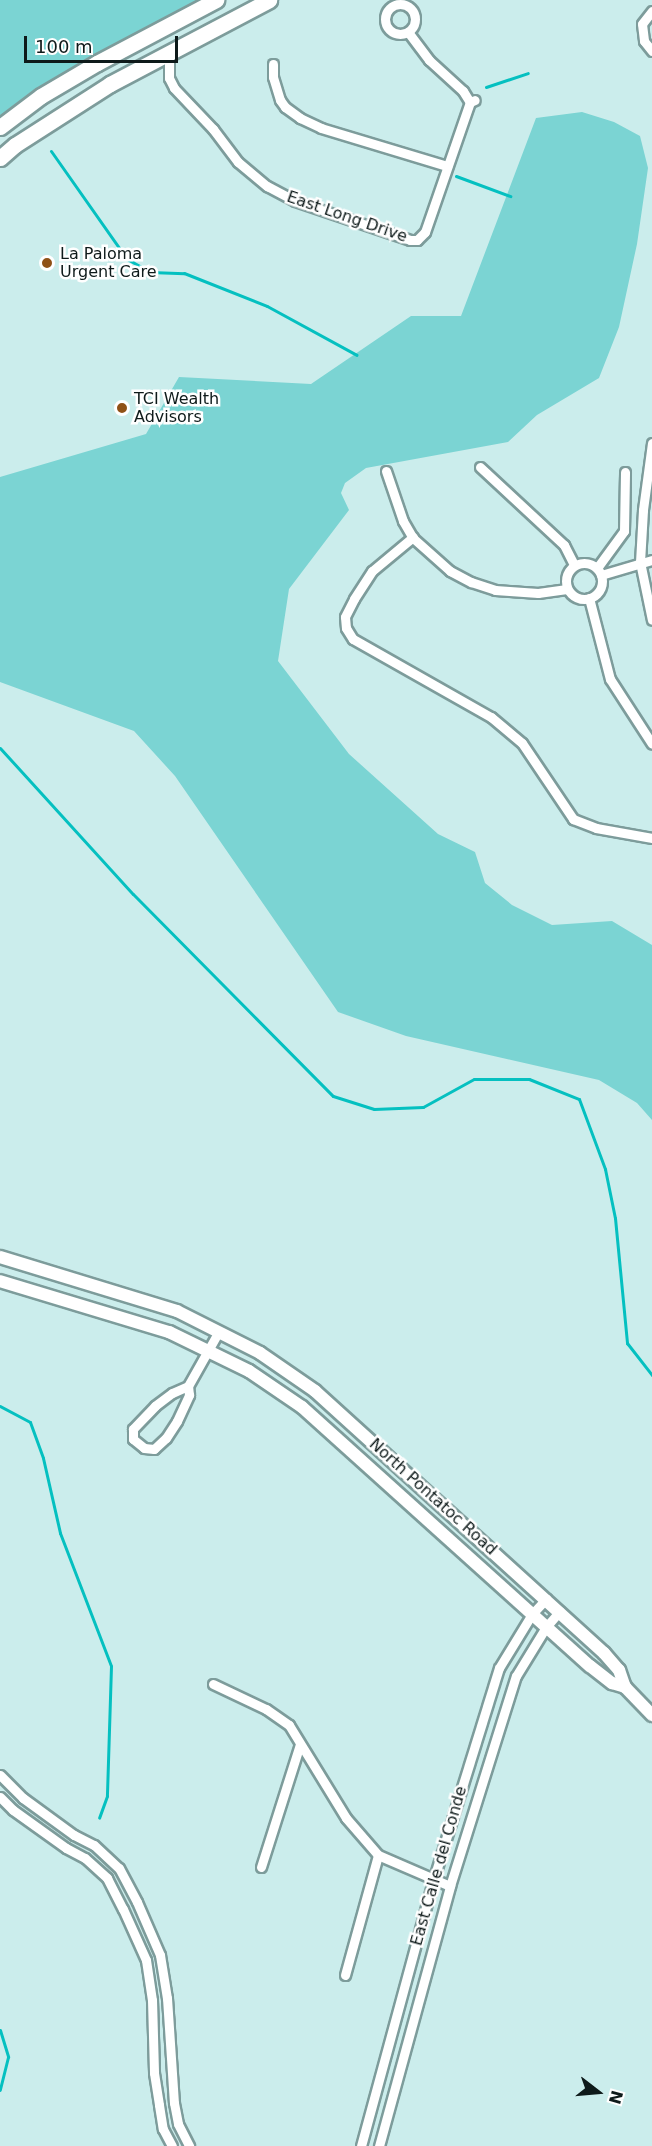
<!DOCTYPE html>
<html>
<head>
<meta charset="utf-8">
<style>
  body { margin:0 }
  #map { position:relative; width:652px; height:2146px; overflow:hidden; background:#cbedec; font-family:"DejaVu Sans",sans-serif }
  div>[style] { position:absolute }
  .green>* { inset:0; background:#7bd4d3 }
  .stream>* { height:3px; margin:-1.5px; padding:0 1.5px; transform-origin:1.5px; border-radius:1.5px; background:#05c0c0 }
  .roads { filter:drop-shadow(2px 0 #7d9c9b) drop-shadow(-2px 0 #7d9c9b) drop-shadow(0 2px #7d9c9b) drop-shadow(0 -2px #7d9c9b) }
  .minor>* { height:9px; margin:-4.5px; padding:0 4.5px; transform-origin:4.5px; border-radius:4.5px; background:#fff }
  .minor>.ring { margin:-4.5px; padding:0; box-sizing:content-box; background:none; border:9px solid #fff; border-radius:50% }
  .tertiary>* { height:12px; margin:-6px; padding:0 6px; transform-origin:6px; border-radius:6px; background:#fff }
  .primary>* { height:15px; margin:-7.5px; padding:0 7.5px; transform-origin:7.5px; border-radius:7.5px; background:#fff }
  .dots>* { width:16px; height:16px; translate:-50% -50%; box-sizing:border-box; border:3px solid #fff; border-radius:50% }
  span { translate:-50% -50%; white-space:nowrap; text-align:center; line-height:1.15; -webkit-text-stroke:5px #fff; paint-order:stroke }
  .street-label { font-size:16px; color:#0e1a1a }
  .poi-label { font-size:16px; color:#0e1a1a }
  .left { translate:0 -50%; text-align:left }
  .north { position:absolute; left:568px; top:2062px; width:60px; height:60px; -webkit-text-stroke:4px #fff; paint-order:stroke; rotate:106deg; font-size:16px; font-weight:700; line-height:24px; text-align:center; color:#0e1a1a }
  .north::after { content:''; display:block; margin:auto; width:21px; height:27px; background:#0e1a1a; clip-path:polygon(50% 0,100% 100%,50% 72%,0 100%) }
  .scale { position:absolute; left:24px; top:36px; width:154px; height:27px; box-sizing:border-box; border:3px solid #0e1a1a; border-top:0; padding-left:8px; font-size:18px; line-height:21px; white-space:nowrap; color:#0e1a1a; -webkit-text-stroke:4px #fff; paint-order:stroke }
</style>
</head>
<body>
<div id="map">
  <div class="green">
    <i style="clip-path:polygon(0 0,216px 0,0 127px)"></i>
    <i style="clip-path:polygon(582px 112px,614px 122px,640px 136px,648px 168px,637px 244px,619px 327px,599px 378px,537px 415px,508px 442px,366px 468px,345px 483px,341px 493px,349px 510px,289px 589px,278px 661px,349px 754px,438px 834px,475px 852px,485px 883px,512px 905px,552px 925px,612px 921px,652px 945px,652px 1120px,637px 1103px,599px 1080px,406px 1036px,338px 1012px,175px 776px,134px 731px,0 682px,0 477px,146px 434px,179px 377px,311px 384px,411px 316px,461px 316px,536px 118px)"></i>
  </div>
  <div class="stream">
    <i style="left:486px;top:87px;width:44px;rotate:-18.4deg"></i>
    <i style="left:51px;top:151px;width:132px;rotate:54.9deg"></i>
    <i style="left:127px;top:259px;width:26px;rotate:29deg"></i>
    <i style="left:150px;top:272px;width:34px;rotate:2deg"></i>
    <i style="left:184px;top:273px;width:89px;rotate:21.7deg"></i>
    <i style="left:267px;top:306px;width:102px;rotate:28.6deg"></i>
    <i style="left:456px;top:176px;width:58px;rotate:20.3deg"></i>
    <i style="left:0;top:748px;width:197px;rotate:47.7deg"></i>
    <i style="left:133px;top:894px;width:284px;rotate:45.3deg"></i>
    <i style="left:333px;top:1096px;width:43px;rotate:17.6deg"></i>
    <i style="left:374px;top:1109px;width:49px;rotate:-2.3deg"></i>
    <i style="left:423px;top:1107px;width:58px;rotate:-28.8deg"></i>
    <i style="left:474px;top:1079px;width:55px"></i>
    <i style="left:529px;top:1079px;width:54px;rotate:21.8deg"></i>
    <i style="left:579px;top:1099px;width:75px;rotate:69.6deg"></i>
    <i style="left:605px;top:1169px;width:50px;rotate:78.5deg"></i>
    <i style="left:615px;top:1218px;width:126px;rotate:84.5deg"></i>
    <i style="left:627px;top:1343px;width:41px;rotate:52deg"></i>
    <i style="left:0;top:1406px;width:34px;rotate:28deg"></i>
    <i style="left:30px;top:1422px;width:38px;rotate:70deg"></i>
    <i style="left:43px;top:1458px;width:77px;rotate:77.2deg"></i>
    <i style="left:60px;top:1533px;width:142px;rotate:69deg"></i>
    <i style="left:111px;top:1666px;width:130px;rotate:91.8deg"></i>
    <i style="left:107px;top:1796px;width:23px;rotate:110deg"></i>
    <i style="left:0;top:2030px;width:28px;rotate:73deg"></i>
    <i style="left:8px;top:2057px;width:34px;rotate:104deg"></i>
  </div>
  <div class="roads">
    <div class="minor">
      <i class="ring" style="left:385px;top:4px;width:21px;height:21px"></i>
      <i style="left:652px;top:11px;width:16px;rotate:128deg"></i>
      <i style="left:642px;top:24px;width:17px;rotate:83deg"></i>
      <i style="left:644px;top:41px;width:13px;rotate:51deg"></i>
      <i style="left:408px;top:32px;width:35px;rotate:53deg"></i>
      <i style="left:429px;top:60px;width:46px;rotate:42.4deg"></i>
      <i style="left:463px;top:91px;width:13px;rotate:58deg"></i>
      <i style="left:470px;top:102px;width:5px;rotate:-22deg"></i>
      <i style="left:169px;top:52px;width:26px;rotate:90deg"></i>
      <i style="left:169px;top:78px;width:11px;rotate:63deg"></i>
      <i style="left:174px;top:88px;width:57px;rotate:46.4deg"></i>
      <i style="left:213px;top:129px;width:41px;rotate:52.9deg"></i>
      <i style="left:238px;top:162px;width:38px;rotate:40deg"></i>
      <i style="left:267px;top:186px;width:32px;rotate:28deg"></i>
      <i style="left:295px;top:201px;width:121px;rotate:18.7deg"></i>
      <i style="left:410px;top:240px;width:7px"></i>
      <i style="left:417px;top:240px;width:11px;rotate:-45deg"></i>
      <i style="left:425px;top:232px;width:138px;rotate:-70.9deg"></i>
      <i style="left:273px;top:64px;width:13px;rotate:90deg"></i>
      <i style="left:273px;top:77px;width:24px;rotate:73deg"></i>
      <i style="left:280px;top:100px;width:9px;rotate:54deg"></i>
      <i style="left:285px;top:107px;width:19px;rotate:36deg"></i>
      <i style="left:300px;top:118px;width:23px;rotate:25deg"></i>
      <i style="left:321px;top:128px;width:132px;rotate:16.8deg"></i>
      <i style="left:652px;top:443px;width:68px;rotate:97.7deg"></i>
      <i style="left:643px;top:510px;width:52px;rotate:93.3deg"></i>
      <i style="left:640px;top:562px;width:59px;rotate:78.3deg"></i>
      <i style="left:480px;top:467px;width:115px;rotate:42.9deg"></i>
      <i style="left:564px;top:545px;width:22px;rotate:63deg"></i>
      <i style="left:386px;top:471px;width:53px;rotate:71.2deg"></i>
      <i style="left:403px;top:521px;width:20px;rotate:60deg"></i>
      <i style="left:413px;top:538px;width:50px;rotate:41.7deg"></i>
      <i style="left:450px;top:571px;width:24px;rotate:28deg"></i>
      <i style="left:471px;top:582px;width:25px;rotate:18deg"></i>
      <i style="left:495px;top:590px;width:43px;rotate:4deg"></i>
      <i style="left:538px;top:593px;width:29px;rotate:-8deg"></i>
      <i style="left:413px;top:537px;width:53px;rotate:140.3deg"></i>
      <i style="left:372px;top:571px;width:33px;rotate:123deg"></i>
      <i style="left:354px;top:599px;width:20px;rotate:117deg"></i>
      <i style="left:345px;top:617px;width:11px;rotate:85deg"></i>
      <i style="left:346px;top:628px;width:13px;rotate:58deg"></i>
      <i style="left:353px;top:639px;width:159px;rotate:29.5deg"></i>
      <i style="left:491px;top:717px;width:40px;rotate:40deg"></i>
      <i style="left:522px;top:743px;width:92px;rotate:56.1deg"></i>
      <i style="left:573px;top:819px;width:25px;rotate:21deg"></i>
      <i style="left:596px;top:828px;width:57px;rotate:10.1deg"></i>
      <i class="ring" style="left:566px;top:563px;width:27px;height:27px"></i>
      <i style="left:597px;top:568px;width:46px;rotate:-53.9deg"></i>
      <i style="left:624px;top:531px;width:59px;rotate:-89deg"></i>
      <i style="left:601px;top:575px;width:53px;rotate:-16.4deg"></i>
      <i style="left:589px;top:598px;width:84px;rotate:75.5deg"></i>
      <i style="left:610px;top:679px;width:77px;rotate:57.1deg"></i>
      <i style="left:188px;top:1386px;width:17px;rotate:156deg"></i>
      <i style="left:172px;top:1393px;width:21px;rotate:143deg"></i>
      <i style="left:155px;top:1406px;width:32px;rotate:134deg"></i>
      <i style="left:133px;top:1429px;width:10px;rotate:90deg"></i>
      <i style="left:133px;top:1439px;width:14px;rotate:39deg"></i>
      <i style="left:144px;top:1448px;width:10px;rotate:6deg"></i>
      <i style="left:154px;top:1449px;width:16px;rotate:-43deg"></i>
      <i style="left:166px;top:1438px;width:20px;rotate:-57deg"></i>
      <i style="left:177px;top:1421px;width:29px;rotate:-65deg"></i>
      <i style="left:189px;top:1395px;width:9px;rotate:-96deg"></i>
      <i style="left:188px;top:1386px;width:63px;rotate:-60.6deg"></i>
      <i style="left:213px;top:1684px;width:59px;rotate:25.3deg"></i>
      <i style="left:266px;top:1709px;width:28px;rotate:35deg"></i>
      <i style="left:289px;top:1725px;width:109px;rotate:58.5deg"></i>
      <i style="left:346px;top:1818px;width:49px;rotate:49.1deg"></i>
      <i style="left:378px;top:1855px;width:78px;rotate:23.3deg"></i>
      <i style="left:0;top:1775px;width:33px;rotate:45deg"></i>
      <i style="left:23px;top:1798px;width:63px;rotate:36deg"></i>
      <i style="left:74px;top:1835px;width:22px;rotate:27deg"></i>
      <i style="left:94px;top:1845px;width:34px;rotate:43deg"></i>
      <i style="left:119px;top:1868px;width:38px;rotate:62deg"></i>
      <i style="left:137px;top:1902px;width:58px;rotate:66.5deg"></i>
      <i style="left:160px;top:1955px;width:44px;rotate:80.8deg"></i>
      <i style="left:167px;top:1998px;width:105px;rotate:86.2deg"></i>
      <i style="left:174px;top:2103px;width:21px;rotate:79deg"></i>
      <i style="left:178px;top:2124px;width:25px;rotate:63deg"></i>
      <i style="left:0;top:1797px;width:18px;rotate:45deg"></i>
      <i style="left:13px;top:1810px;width:65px;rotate:35.6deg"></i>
      <i style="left:66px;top:1848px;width:21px;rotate:28deg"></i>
      <i style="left:85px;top:1858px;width:30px;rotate:42deg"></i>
      <i style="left:107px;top:1878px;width:35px;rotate:63deg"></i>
      <i style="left:123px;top:1909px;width:56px;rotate:65.7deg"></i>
      <i style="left:146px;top:1960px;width:40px;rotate:81.5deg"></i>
      <i style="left:152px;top:2000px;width:73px;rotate:88.4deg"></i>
      <i style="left:154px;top:2073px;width:32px;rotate:81deg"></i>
      <i style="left:159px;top:2105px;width:24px;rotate:81deg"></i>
      <i style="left:163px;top:2129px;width:19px;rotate:62deg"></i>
      <i style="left:261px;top:1867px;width:129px;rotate:-72.4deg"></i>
      <i style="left:345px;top:1975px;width:124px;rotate:-74.6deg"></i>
      <i style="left:361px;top:2146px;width:275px;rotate:-74.8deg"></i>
      <i style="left:433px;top:1881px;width:223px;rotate:-72.8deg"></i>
      <i style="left:499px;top:1668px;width:63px;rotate:-58.6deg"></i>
      <i style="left:532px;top:1614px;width:21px;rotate:-47deg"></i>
      <i style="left:379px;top:2146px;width:270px;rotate:-74.7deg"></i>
      <i style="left:450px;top:1886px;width:220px;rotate:-72.6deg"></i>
      <i style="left:516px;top:1676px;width:57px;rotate:-58.5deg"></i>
      <i style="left:546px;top:1627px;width:21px;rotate:-49deg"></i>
    </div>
    <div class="tertiary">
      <i style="left:0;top:1257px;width:185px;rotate:17deg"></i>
      <i style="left:177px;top:1311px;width:93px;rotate:26.8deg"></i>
      <i style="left:260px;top:1353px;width:67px;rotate:34.6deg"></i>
      <i style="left:315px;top:1391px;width:390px;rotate:42.2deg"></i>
      <i style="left:604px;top:1653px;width:23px;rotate:49deg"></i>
      <i style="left:619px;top:1670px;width:18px;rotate:71deg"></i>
      <i style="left:625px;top:1687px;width:39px;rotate:46deg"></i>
      <i style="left:0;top:1281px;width:177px;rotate:16.8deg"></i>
      <i style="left:169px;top:1332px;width:89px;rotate:26deg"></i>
      <i style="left:249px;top:1371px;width:64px;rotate:34.2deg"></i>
      <i style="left:302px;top:1407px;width:387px;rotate:42deg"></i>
      <i style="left:590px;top:1666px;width:28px;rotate:38deg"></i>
      <i style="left:612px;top:1683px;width:14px;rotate:17deg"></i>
    </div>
    <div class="primary">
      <i style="left:0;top:127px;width:51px;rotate:-37.1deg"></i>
      <i style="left:41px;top:96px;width:65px;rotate:-30.5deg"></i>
      <i style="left:97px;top:63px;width:135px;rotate:-27.9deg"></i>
      <i style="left:0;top:158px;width:20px;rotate:-41deg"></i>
      <i style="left:15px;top:145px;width:113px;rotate:-32.7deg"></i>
      <i style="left:110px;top:84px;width:180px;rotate:-27.8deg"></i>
    </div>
  </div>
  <div class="dots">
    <i style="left:47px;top:263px;background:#8f5116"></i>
    <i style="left:122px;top:408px;background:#8f5116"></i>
  </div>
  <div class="street-label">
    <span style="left:347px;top:217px;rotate:19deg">East Long Drive</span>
    <span style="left:433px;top:1497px;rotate:42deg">North Pontatoc Road</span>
    <span style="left:439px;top:1866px;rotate:-74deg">East Calle del Conde</span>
  </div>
  <div class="poi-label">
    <span class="left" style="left:60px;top:263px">La Paloma<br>Urgent Care</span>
    <span class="left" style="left:134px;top:408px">TCI Wealth<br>Advisors</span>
  </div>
  <div class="north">N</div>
  <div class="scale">100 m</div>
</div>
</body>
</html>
